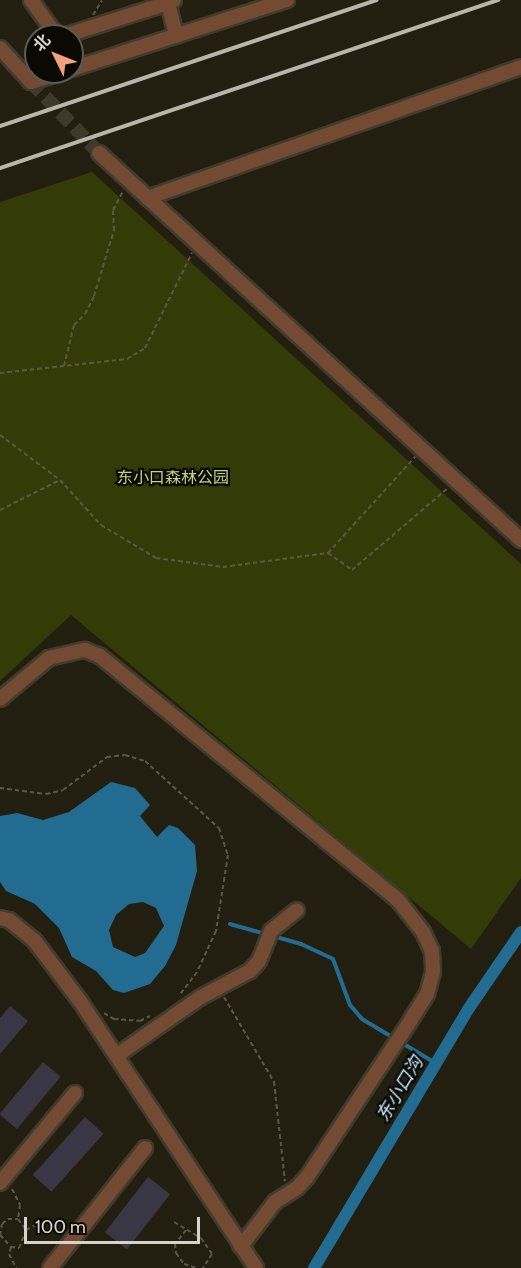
<!DOCTYPE html>
<html>
<head>
<meta charset="utf-8">
<style>
  body { margin:0 }
  #map { position:relative; width:521px; height:1268px; overflow:hidden; background:#221f10; font-family:Cabin,"Noto Sans SC",sans-serif }
  div>[style] { position:absolute }
  .green>* { inset:0; background:#333c06 }
  .water>* { inset:0; background:#216c90 }
  .stream>* { height:4px; margin:-2px; padding:0 2px; transform-origin:2px; border-radius:2px; background:#216c90 }
  .canal>* { height:12px; margin:-6px; padding:0 6px; transform-origin:6px; border-radius:6px; background:#216c90 }
  .building>* { inset:0; background:#393645; transform-origin:0 0 }
  .minor-tunnel>* { height:14px; margin-top:-7px; transform-origin:0; background:repeating-linear-gradient(90deg,#3d3a2c 0 14px,transparent 0 21px) }
  .path>* { height:2px; margin-top:-1px; transform-origin:0; background:repeating-linear-gradient(90deg,#5a574a 0 4.5px,transparent 0 7.5px) }
  .roads { filter:drop-shadow(2px 0 #3f3c2e) drop-shadow(-2px 0 #3f3c2e) drop-shadow(0 2px #3f3c2e) drop-shadow(0 -2px #3f3c2e) }
  .minor>* { height:14px; margin:-7px; padding:0 7px; transform-origin:7px; border-radius:7px; background:#754a33 }
  .rail>* { height:4px; margin:-2px; padding:0 2px; transform-origin:2px; border-radius:2px; background:#b8b6ac }
  span { translate:-50% -50%; white-space:nowrap; text-align:center; line-height:1.15; -webkit-text-stroke:4.5px #0a0904; paint-order:stroke }
  .park-label { font-size:16px; color:#c1d678 }
  .water-label { font-size:18px; color:#c3e8fd; font-style:italic }
  .north { position:absolute; left:24px; top:24px; width:60px; height:60px; box-sizing:border-box; background:#0a0904; border:2px solid #5b5a53; border-radius:50%; rotate:313deg; font-size:16px; font-weight:700; line-height:24px; text-align:center; color:#d5d4ca }
  .north::after { content:''; display:block; margin:auto; width:21px; height:27px; background:#f2a17e; clip-path:polygon(50% 0,100% 100%,50% 72%,0 100%) }
  .scale { position:absolute; left:24px; top:1217px; width:176px; height:27px; box-sizing:border-box; border:3px solid #d5d4ca; border-top:0; padding-left:8px; font-size:18px; line-height:21px; white-space:nowrap; color:#d5d4ca; -webkit-text-stroke:4px #0a0904; paint-order:stroke }
</style>
</head>
<body>
<div id="map">
  <div class="green">
    <i style="clip-path:polygon(92px 172px,521px 564px,521px 878px,471px 949px,71px 615px,0 681px,0 202px)"></i>
  </div>
  <div class="water">
    <i style="clip-path:polygon(evenodd,111px 782px,135px 788px,150px 805px,140px 816px,157px 837px,169px 825px,178px 828px,195px 845px,197px 871px,176px 945px,165px 966px,150px 984px,124px 993px,113px 990px,96px 971px,72px 957px,59px 928px,35px 904px,6px 891px,0 882px,0 816px,17px 813px,43px 820px,69px 812px,111px 782px,143px 902px,156px 908px,164px 926px,145px 953px,135px 957px,113px 947px,109px 930px,116px 915px,129px 904px,143px 902px)"></i>
  </div>
  <div class="stream">
    <i style="left:230px;top:924px;width:74px;rotate:15.7deg"></i>
    <i style="left:301px;top:944px;width:35px;rotate:25deg"></i>
    <i style="left:333px;top:959px;width:49px;rotate:69.7deg"></i>
    <i style="left:350px;top:1005px;width:18px;rotate:49deg"></i>
    <i style="left:362px;top:1019px;width:87px;rotate:31deg"></i>
  </div>
  <div class="canal">
    <i style="left:314px;top:1268px;width:303px;rotate:-59.2deg"></i>
    <i style="left:469px;top:1008px;width:92px;rotate:-55.6deg"></i>
  </div>
  <div class="building">
    <i style="clip-path:polygon(10px 1006px,28px 1021px,0 1054px,0 1018px)"></i>
    <i style="left:43px;top:1062px;width:23px;height:68px;rotate:40deg"></i>
    <i style="left:85px;top:1117px;width:25px;height:78px;rotate:42deg"></i>
    <i style="left:148px;top:1177px;width:28px;height:70px;rotate:38deg"></i>
  </div>
  <div class="minor-tunnel">
    <i style="left:31px;top:82px;width:98px;rotate:46.2deg"></i>
  </div>
  <div class="path">
    <i style="left:93px;top:15px;width:17px;rotate:-59deg"></i>
    <i style="left:64px;top:366px;width:42px;rotate:-76.3deg"></i>
    <i style="left:74px;top:325px;width:16px;rotate:-45deg"></i>
    <i style="left:85px;top:314px;width:20px;rotate:-63deg"></i>
    <i style="left:94px;top:296px;width:69px;rotate:-73.1deg"></i>
    <i style="left:114px;top:230px;width:20px;rotate:-93deg"></i>
    <i style="left:113px;top:210px;width:21px;rotate:-62deg"></i>
    <i style="left:0;top:373px;width:128px;rotate:-6.3deg"></i>
    <i style="left:127px;top:359px;width:21px;rotate:-31deg"></i>
    <i style="left:145px;top:348px;width:106px;rotate:-63.7deg"></i>
    <i style="left:0;top:435px;width:75px;rotate:36.9deg"></i>
    <i style="left:60px;top:480px;width:61px;rotate:47.7deg"></i>
    <i style="left:101px;top:525px;width:64px;rotate:31deg"></i>
    <i style="left:156px;top:558px;width:68px;rotate:7.7deg"></i>
    <i style="left:223px;top:567px;width:106px;rotate:-7.6deg"></i>
    <i style="left:328px;top:553px;width:29px;rotate:35deg"></i>
    <i style="left:352px;top:570px;width:125px;rotate:-40.5deg"></i>
    <i style="left:0;top:510px;width:67px;rotate:-26.6deg"></i>
    <i style="left:328px;top:553px;width:130px;rotate:-47.8deg"></i>
    <i style="left:0;top:788px;width:46px;rotate:7.4deg"></i>
    <i style="left:46px;top:794px;width:17px;rotate:-13deg"></i>
    <i style="left:63px;top:790px;width:55px;rotate:-36.9deg"></i>
    <i style="left:107px;top:757px;width:18px;rotate:-6deg"></i>
    <i style="left:125px;top:755px;width:21px;rotate:17deg"></i>
    <i style="left:145px;top:761px;width:100px;rotate:42.2deg"></i>
    <i style="left:219px;top:828px;width:28px;rotate:72deg"></i>
    <i style="left:228px;top:855px;width:77px;rotate:99deg"></i>
    <i style="left:216px;top:931px;width:45px;rotate:114.9deg"></i>
    <i style="left:197px;top:972px;width:30px;rotate:127deg"></i>
    <i style="left:224px;top:997px;width:99px;rotate:59.5deg"></i>
    <i style="left:274px;top:1082px;width:100px;rotate:83.7deg"></i>
    <i style="left:104px;top:1013px;width:12px;rotate:31deg"></i>
    <i style="left:114px;top:1019px;width:26px;rotate:4deg"></i>
    <i style="left:140px;top:1021px;width:11px;rotate:-27deg"></i>
    <i style="left:12px;top:1189px;width:18px;rotate:63deg"></i>
    <i style="left:20px;top:1205px;width:14px;rotate:98deg"></i>
    <i style="left:174px;top:1222px;width:31px;rotate:31deg"></i>
    <i style="left:201px;top:1238px;width:19px;rotate:55deg"></i>
    <i style="left:212px;top:1254px;width:17px;rotate:123deg"></i>
    <i style="left:186px;top:1230px;width:18px;rotate:128deg"></i>
    <i style="left:175px;top:1244px;width:9px;rotate:84deg"></i>
    <i style="left:176px;top:1253px;width:14px;rotate:54deg"></i>
    <i style="left:184px;top:1264px;width:14px;rotate:17deg"></i>
    <i style="left:0;top:1235px;width:11px;rotate:-80deg"></i>
    <i style="left:2px;top:1224px;width:8px;rotate:-40deg"></i>
    <i style="left:8px;top:1219px;width:10px"></i>
    <i style="left:18px;top:1219px;width:14px;rotate:54deg"></i>
    <i style="left:26px;top:1230px;width:18px;rotate:-27deg"></i>
    <i style="left:42px;top:1222px;width:23px;rotate:25deg"></i>
    <i style="left:0;top:1235px;width:16px;rotate:47deg"></i>
    <i style="left:11px;top:1247px;width:8px;rotate:7deg"></i>
    <i style="left:19px;top:1248px;width:18px;rotate:-68deg"></i>
    <i style="left:11px;top:1247px;width:7px;rotate:106deg"></i>
    <i style="left:9px;top:1254px;width:16px;rotate:63deg"></i>
  </div>
  <div class="roads">
    <div class="minor">
      <i style="left:31px;top:0;width:44px;rotate:54.2deg"></i>
      <i style="left:174px;top:0;width:7px;rotate:153deg"></i>
      <i style="left:168px;top:3px;width:34px;rotate:76deg"></i>
      <i style="left:64px;top:36px;width:109px;rotate:-17.6deg"></i>
      <i style="left:0;top:48px;width:46px;rotate:47.6deg"></i>
      <i style="left:31px;top:82px;width:34px;rotate:-17deg"></i>
      <i style="left:72px;top:69px;width:226px;rotate:-17.8deg"></i>
      <i style="left:99px;top:153px;width:573px;rotate:42.52deg"></i>
      <i style="left:147px;top:198px;width:396px;rotate:-19.3deg"></i>
      <i style="left:0;top:699px;width:64px;rotate:-39.9deg"></i>
      <i style="left:49px;top:658px;width:37px;rotate:-13deg"></i>
      <i style="left:85px;top:650px;width:16px;rotate:22deg"></i>
      <i style="left:100px;top:656px;width:385px;rotate:39.3deg"></i>
      <i style="left:398px;top:900px;width:41px;rotate:52deg"></i>
      <i style="left:423px;top:932px;width:21px;rotate:65deg"></i>
      <i style="left:432px;top:951px;width:21px;rotate:87deg"></i>
      <i style="left:433px;top:972px;width:23px;rotate:105deg"></i>
      <i style="left:427px;top:994px;width:31px;rotate:122deg"></i>
      <i style="left:411px;top:1020px;width:188px;rotate:123.5deg"></i>
      <i style="left:307px;top:1177px;width:15px;rotate:132deg"></i>
      <i style="left:297px;top:1188px;width:26px;rotate:148deg"></i>
      <i style="left:275px;top:1202px;width:56px;rotate:127.7deg"></i>
      <i style="left:0;top:918px;width:9px;rotate:13deg"></i>
      <i style="left:9px;top:920px;width:32px;rotate:39deg"></i>
      <i style="left:34px;top:940px;width:76px;rotate:53deg"></i>
      <i style="left:80px;top:1001px;width:320px;rotate:56.6deg"></i>
      <i style="left:116px;top:1056px;width:103px;rotate:-34.8deg"></i>
      <i style="left:201px;top:997px;width:55px;rotate:-28deg"></i>
      <i style="left:250px;top:971px;width:13px;rotate:-48deg"></i>
      <i style="left:259px;top:961px;width:32px;rotate:-68deg"></i>
      <i style="left:271px;top:931px;width:33px;rotate:-39deg"></i>
      <i style="left:0;top:1183px;width:117px;rotate:-50.2deg"></i>
      <i style="left:50px;top:1268px;width:153px;rotate:-51.6deg"></i>
    </div>
  </div>
  <div class="rail">
    <i style="left:0;top:126px;width:397px;rotate:-18.5deg"></i>
    <i style="left:0;top:168px;width:526px;rotate:-18.64deg"></i>
  </div>
  <div class="park-label">
    <span style="left:173px;top:478px">东小口森林公园</span>
  </div>
  <div class="water-label">
    <span style="left:400px;top:1089px;rotate:-59deg">东小口沟</span>
  </div>
  <div class="north">北</div>
  <div class="scale">100 m</div>
</div>
</body>
</html>
